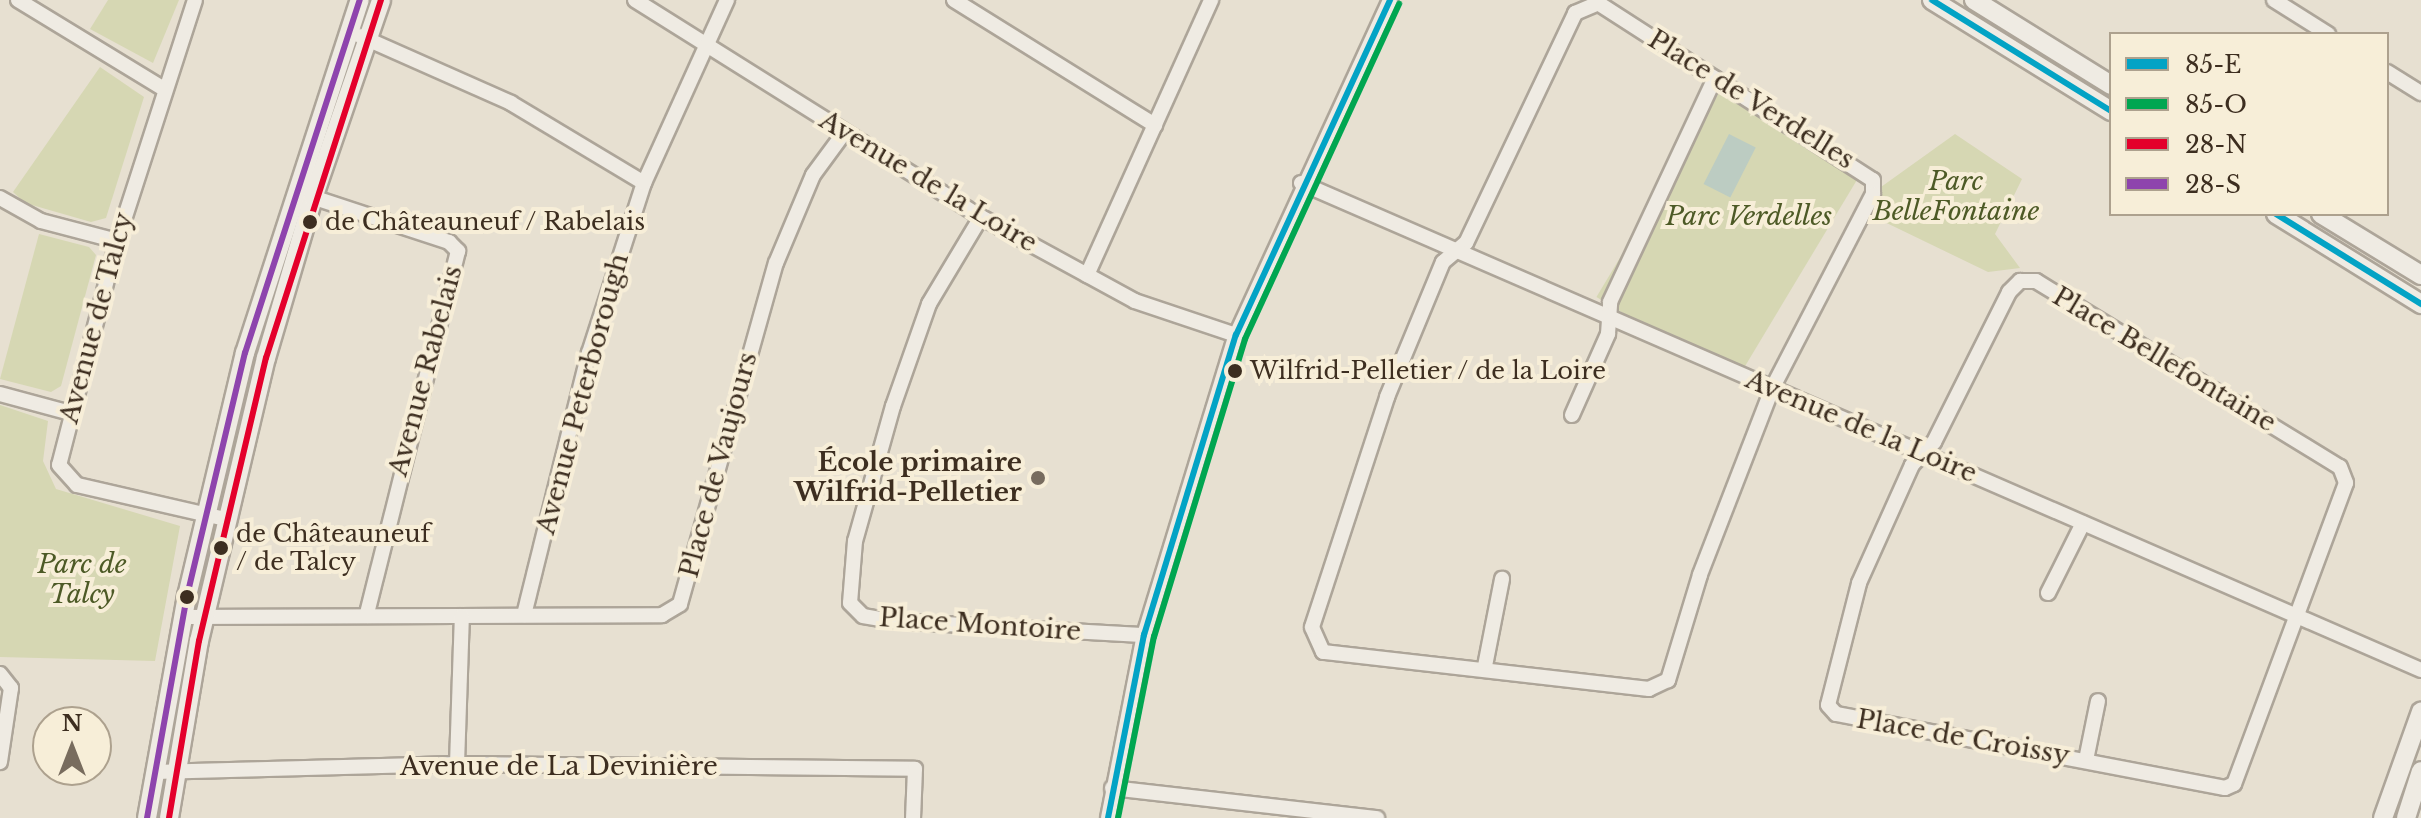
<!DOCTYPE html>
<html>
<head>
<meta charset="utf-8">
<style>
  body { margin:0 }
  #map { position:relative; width:2421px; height:818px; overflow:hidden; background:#e7e0d1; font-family:"Libre Baskerville",serif }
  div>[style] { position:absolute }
  .green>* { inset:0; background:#d6d7b3; transform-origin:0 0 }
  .water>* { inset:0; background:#bcccc2; transform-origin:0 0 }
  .roads { filter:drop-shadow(2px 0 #ada599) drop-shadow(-2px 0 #ada599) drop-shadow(0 2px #ada599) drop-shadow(0 -2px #ada599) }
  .minor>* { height:14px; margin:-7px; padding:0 7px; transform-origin:7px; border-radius:7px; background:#efebe3 }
  .tertiary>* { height:18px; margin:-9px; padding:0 9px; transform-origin:9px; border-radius:9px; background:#efebe3 }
  .bus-1>* { height:6px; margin:-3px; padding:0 3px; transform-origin:3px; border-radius:3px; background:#03a3c5 }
  .bus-2>* { height:6px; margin:-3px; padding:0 3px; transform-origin:3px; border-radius:3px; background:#00a651 }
  .bus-3>* { height:6px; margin:-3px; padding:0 3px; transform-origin:3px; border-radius:3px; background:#e4002b }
  .bus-4>* { height:6px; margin:-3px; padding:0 3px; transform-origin:3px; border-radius:3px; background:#8e44ad }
  .dots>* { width:22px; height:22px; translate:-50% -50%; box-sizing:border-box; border:4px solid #f7eed8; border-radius:50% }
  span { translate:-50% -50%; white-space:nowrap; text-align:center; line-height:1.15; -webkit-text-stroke:8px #f7eed8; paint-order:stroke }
  .bus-label { font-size:24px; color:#3d2e20 }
  .left { translate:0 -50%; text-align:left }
  .street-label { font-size:26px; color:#3d2e20 }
  .park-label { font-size:26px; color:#4d5a26; font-style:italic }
  .poi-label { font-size:26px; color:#3d2e20; font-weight:700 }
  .right { translate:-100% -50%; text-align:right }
  .legend { position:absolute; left:2109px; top:32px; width:280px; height:184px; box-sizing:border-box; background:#f7eed8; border:2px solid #ada18e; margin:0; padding:10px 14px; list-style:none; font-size:24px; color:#3d2e20 }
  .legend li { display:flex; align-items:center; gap:16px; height:40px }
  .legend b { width:40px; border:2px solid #ada18e }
  .north { position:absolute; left:32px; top:706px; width:80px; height:80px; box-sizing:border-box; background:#f7eed8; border:2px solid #ada18e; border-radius:50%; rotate:0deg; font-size:22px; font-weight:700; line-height:32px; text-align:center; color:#3d2e20 }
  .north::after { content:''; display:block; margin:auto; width:28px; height:36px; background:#786c5e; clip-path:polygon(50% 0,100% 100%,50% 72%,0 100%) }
</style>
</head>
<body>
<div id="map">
  <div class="green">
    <i style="clip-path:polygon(108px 0,179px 0,153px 63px,90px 29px)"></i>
    <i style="clip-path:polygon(100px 67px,144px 97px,106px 218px,91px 222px,25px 203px,13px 192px)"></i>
    <i style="left:1719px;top:93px;width:163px;height:238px;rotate:31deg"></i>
    <i style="clip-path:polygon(1955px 134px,2022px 179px,1995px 234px,2020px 268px,1988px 272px,1868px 214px,1881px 187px)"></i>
    <i style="clip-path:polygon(39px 234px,89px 247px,96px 255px,61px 386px,51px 392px,0 379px)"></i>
    <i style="clip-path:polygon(0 405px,48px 421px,43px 461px,56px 489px,180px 526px,155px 661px,0 657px)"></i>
  </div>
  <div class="water">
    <i style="left:1729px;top:134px;width:30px;height:56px;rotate:27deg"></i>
  </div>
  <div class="roads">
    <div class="minor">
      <i style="left:18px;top:0;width:171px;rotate:31.4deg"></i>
      <i style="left:195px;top:0;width:253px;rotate:107.9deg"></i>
      <i style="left:117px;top:241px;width:231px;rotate:104.5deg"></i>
      <i style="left:59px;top:465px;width:27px;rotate:48deg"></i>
      <i style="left:77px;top:485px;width:153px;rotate:12.9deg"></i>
      <i style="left:635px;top:0;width:408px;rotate:32.1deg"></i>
      <i style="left:981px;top:217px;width:175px;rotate:28.6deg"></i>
      <i style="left:1135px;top:301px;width:107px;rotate:18.6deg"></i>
      <i style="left:954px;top:0;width:237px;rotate:31.9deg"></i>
      <i style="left:2274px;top:0;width:64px;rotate:32.2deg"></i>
      <i style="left:1598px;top:3px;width:327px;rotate:32.8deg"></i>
      <i style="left:1873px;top:180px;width:14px;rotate:90deg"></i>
      <i style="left:1873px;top:194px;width:220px;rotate:117.4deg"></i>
      <i style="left:1772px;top:389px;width:199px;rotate:111.2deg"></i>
      <i style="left:1700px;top:575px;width:110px;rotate:106.9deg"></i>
      <i style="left:1668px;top:680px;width:21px;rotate:155deg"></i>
      <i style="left:1649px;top:689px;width:328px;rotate:-173.5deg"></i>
      <i style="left:1323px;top:652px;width:27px;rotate:-114deg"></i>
      <i style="left:1312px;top:627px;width:242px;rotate:-71.9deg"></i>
      <i style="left:1387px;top:397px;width:146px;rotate:-67.5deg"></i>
      <i style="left:1443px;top:262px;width:30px;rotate:-40deg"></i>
      <i style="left:1466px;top:243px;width:255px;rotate:-64.6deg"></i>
      <i style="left:1575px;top:13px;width:25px;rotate:-23deg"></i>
      <i style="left:360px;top:36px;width:165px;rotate:23.9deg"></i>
      <i style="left:511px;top:103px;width:155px;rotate:31deg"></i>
      <i style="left:2387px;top:72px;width:40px;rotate:32deg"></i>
      <i style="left:1301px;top:183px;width:1221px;rotate:23.5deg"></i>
      <i style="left:306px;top:195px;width:151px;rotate:18.2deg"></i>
      <i style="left:449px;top:242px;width:13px;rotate:45deg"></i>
      <i style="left:458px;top:251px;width:376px;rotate:104.1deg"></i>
      <i style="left:0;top:198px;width:47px;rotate:29.3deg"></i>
      <i style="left:41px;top:221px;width:79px;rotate:14.7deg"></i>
      <i style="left:981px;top:217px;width:101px;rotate:120.9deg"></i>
      <i style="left:929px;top:304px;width:108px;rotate:109.4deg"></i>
      <i style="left:893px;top:406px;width:140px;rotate:105.7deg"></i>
      <i style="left:855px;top:541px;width:62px;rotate:94.6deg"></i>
      <i style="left:850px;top:603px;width:18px;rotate:45deg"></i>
      <i style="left:863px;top:616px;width:27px;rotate:10deg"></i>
      <i style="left:890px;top:621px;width:254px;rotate:3.2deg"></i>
      <i style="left:1087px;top:275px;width:302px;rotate:-65.7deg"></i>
      <i style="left:2020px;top:281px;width:16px"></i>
      <i style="left:2036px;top:281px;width:356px;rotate:31.5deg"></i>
      <i style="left:2340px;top:467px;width:17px;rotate:69deg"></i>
      <i style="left:2346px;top:483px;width:321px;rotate:110.4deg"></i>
      <i style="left:2234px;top:784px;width:10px;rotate:156deg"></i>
      <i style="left:2225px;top:788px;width:396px;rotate:-169.2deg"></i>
      <i style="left:1836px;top:714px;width:12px;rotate:-132deg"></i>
      <i style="left:1828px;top:705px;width:126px;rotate:-75.7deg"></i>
      <i style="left:1859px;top:583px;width:129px;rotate:-65.8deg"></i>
      <i style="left:1912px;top:465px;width:32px;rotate:-46deg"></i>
      <i style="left:1934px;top:442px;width:168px;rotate:-63.4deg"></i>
      <i style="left:2009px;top:292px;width:16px;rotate:-45deg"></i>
      <i style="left:0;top:394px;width:73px;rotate:15deg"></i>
      <i style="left:1572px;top:415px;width:89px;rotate:-66deg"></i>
      <i style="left:1608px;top:334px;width:32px;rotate:-86deg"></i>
      <i style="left:1610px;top:302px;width:247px;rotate:-64.9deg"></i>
      <i style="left:2048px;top:593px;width:78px;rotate:-63.4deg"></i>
      <i style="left:524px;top:615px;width:270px;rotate:-76.1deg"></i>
      <i style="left:589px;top:353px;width:179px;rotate:-72.1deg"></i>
      <i style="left:644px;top:183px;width:201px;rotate:-65.6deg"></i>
      <i style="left:183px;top:617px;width:479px;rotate:-0.2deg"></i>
      <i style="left:662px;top:615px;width:21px;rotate:-31deg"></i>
      <i style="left:680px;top:604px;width:354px;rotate:-74.3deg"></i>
      <i style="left:776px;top:263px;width:95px;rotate:-67.2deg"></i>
      <i style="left:813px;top:175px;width:52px;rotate:-53.6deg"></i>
      <i style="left:1485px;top:666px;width:89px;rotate:-78.9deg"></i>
      <i style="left:0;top:674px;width:18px;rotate:52deg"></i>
      <i style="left:11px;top:688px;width:75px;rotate:98.5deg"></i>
      <i style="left:2086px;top:760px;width:60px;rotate:-78.5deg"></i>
      <i style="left:457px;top:764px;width:148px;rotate:-88.1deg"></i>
      <i style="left:154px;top:772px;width:303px;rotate:-1.5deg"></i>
      <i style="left:457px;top:764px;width:458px;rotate:0.6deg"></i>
      <i style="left:915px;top:769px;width:49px;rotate:92.3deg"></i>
      <i style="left:1112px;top:788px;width:267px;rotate:6.5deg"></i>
      <i style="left:1108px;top:818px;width:187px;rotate:-78.9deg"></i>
      <i style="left:1144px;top:635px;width:314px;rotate:-73deg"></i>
      <i style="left:1236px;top:335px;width:369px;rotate:-65.3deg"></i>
    </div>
    <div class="tertiary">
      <i style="left:1932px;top:0;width:211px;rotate:31.8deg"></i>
      <i style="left:1974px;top:0;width:161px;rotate:31.8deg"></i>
      <i style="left:2276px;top:214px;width:171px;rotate:31.8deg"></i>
      <i style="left:2321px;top:214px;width:117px;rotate:31.4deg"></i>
      <i style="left:147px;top:818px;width:226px;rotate:-79.8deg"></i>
      <i style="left:187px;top:596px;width:250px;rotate:-76.6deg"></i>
      <i style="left:245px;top:353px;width:371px;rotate:-72deg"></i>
      <i style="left:169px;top:818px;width:180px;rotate:-80.4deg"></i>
      <i style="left:199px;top:641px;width:291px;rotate:-76.7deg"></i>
      <i style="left:266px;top:358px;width:167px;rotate:-73.6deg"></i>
      <i style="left:313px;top:198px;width:209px;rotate:-71deg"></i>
      <i style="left:2383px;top:818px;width:113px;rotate:-70.3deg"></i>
      <i style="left:2406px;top:818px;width:49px;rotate:-72.3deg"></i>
    </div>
  </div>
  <div class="bus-1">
    <i style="left:1932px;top:0;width:211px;rotate:31.8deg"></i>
    <i style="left:2276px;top:214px;width:171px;rotate:31.8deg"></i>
    <i style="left:1108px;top:818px;width:187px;rotate:-78.9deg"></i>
    <i style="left:1144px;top:635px;width:314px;rotate:-73deg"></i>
    <i style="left:1236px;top:335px;width:369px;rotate:-65.3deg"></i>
  </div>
  <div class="bus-2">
    <i style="left:1118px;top:818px;width:185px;rotate:-78.8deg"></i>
    <i style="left:1154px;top:637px;width:312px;rotate:-73deg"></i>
    <i style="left:1245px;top:339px;width:369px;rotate:-65.3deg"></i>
  </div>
  <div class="bus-3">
    <i style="left:169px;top:818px;width:180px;rotate:-80.4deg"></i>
    <i style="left:199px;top:641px;width:291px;rotate:-76.7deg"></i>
    <i style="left:266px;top:358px;width:376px;rotate:-72.2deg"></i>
  </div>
  <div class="bus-4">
    <i style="left:147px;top:818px;width:226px;rotate:-79.8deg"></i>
    <i style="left:187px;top:596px;width:250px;rotate:-76.6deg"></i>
    <i style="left:245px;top:353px;width:371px;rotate:-72deg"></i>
  </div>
  <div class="dots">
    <i style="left:310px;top:222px;background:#3d2e20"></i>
    <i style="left:1235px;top:371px;background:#3d2e20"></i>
    <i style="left:1038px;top:478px;background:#786c5e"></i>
    <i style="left:221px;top:548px;background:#3d2e20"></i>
    <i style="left:187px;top:597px;background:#3d2e20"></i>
  </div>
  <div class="bus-label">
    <span class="left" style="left:325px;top:222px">de Châteauneuf / Rabelais</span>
    <span class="left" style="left:1250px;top:371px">Wilfrid-Pelletier / de la Loire</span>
    <span class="left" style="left:236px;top:548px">de Châteauneuf<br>/ de Talcy</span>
  </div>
  <div class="street-label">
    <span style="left:1751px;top:100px;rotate:32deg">Place de Verdelles</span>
    <span style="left:928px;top:182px;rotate:31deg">Avenue de la Loire</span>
    <span style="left:97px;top:318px;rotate:-75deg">Avenue de Talcy</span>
    <span style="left:2164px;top:360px;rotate:31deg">Place Bellefontaine</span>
    <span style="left:426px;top:371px;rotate:-75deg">Avenue Rabelais</span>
    <span style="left:583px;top:394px;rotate:-75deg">Avenue Peterborough</span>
    <span style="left:1861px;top:427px;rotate:23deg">Avenue de la Loire</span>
    <span style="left:719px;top:465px;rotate:-75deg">Place de Vaujours</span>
    <span style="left:980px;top:625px;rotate:4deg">Place Montoire</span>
    <span style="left:1963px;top:738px;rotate:10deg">Place de Croissy</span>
    <span style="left:559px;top:767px">Avenue de La Devinière</span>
  </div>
  <div class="park-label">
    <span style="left:1956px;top:197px">Parc<br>BelleFontaine</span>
    <span style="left:1749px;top:217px">Parc Verdelles</span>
    <span style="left:82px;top:580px">Parc de<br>Talcy</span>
  </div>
  <div class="poi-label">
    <span class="right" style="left:1022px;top:478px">École primaire<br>Wilfrid-Pelletier</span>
  </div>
  <ul class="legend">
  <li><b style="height:10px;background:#03a3c5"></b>85-E</li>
  <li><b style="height:10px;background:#00a651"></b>85-O</li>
  <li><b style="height:10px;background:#e4002b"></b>28-N</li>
  <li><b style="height:10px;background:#8e44ad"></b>28-S</li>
  </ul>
  <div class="north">N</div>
</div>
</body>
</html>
